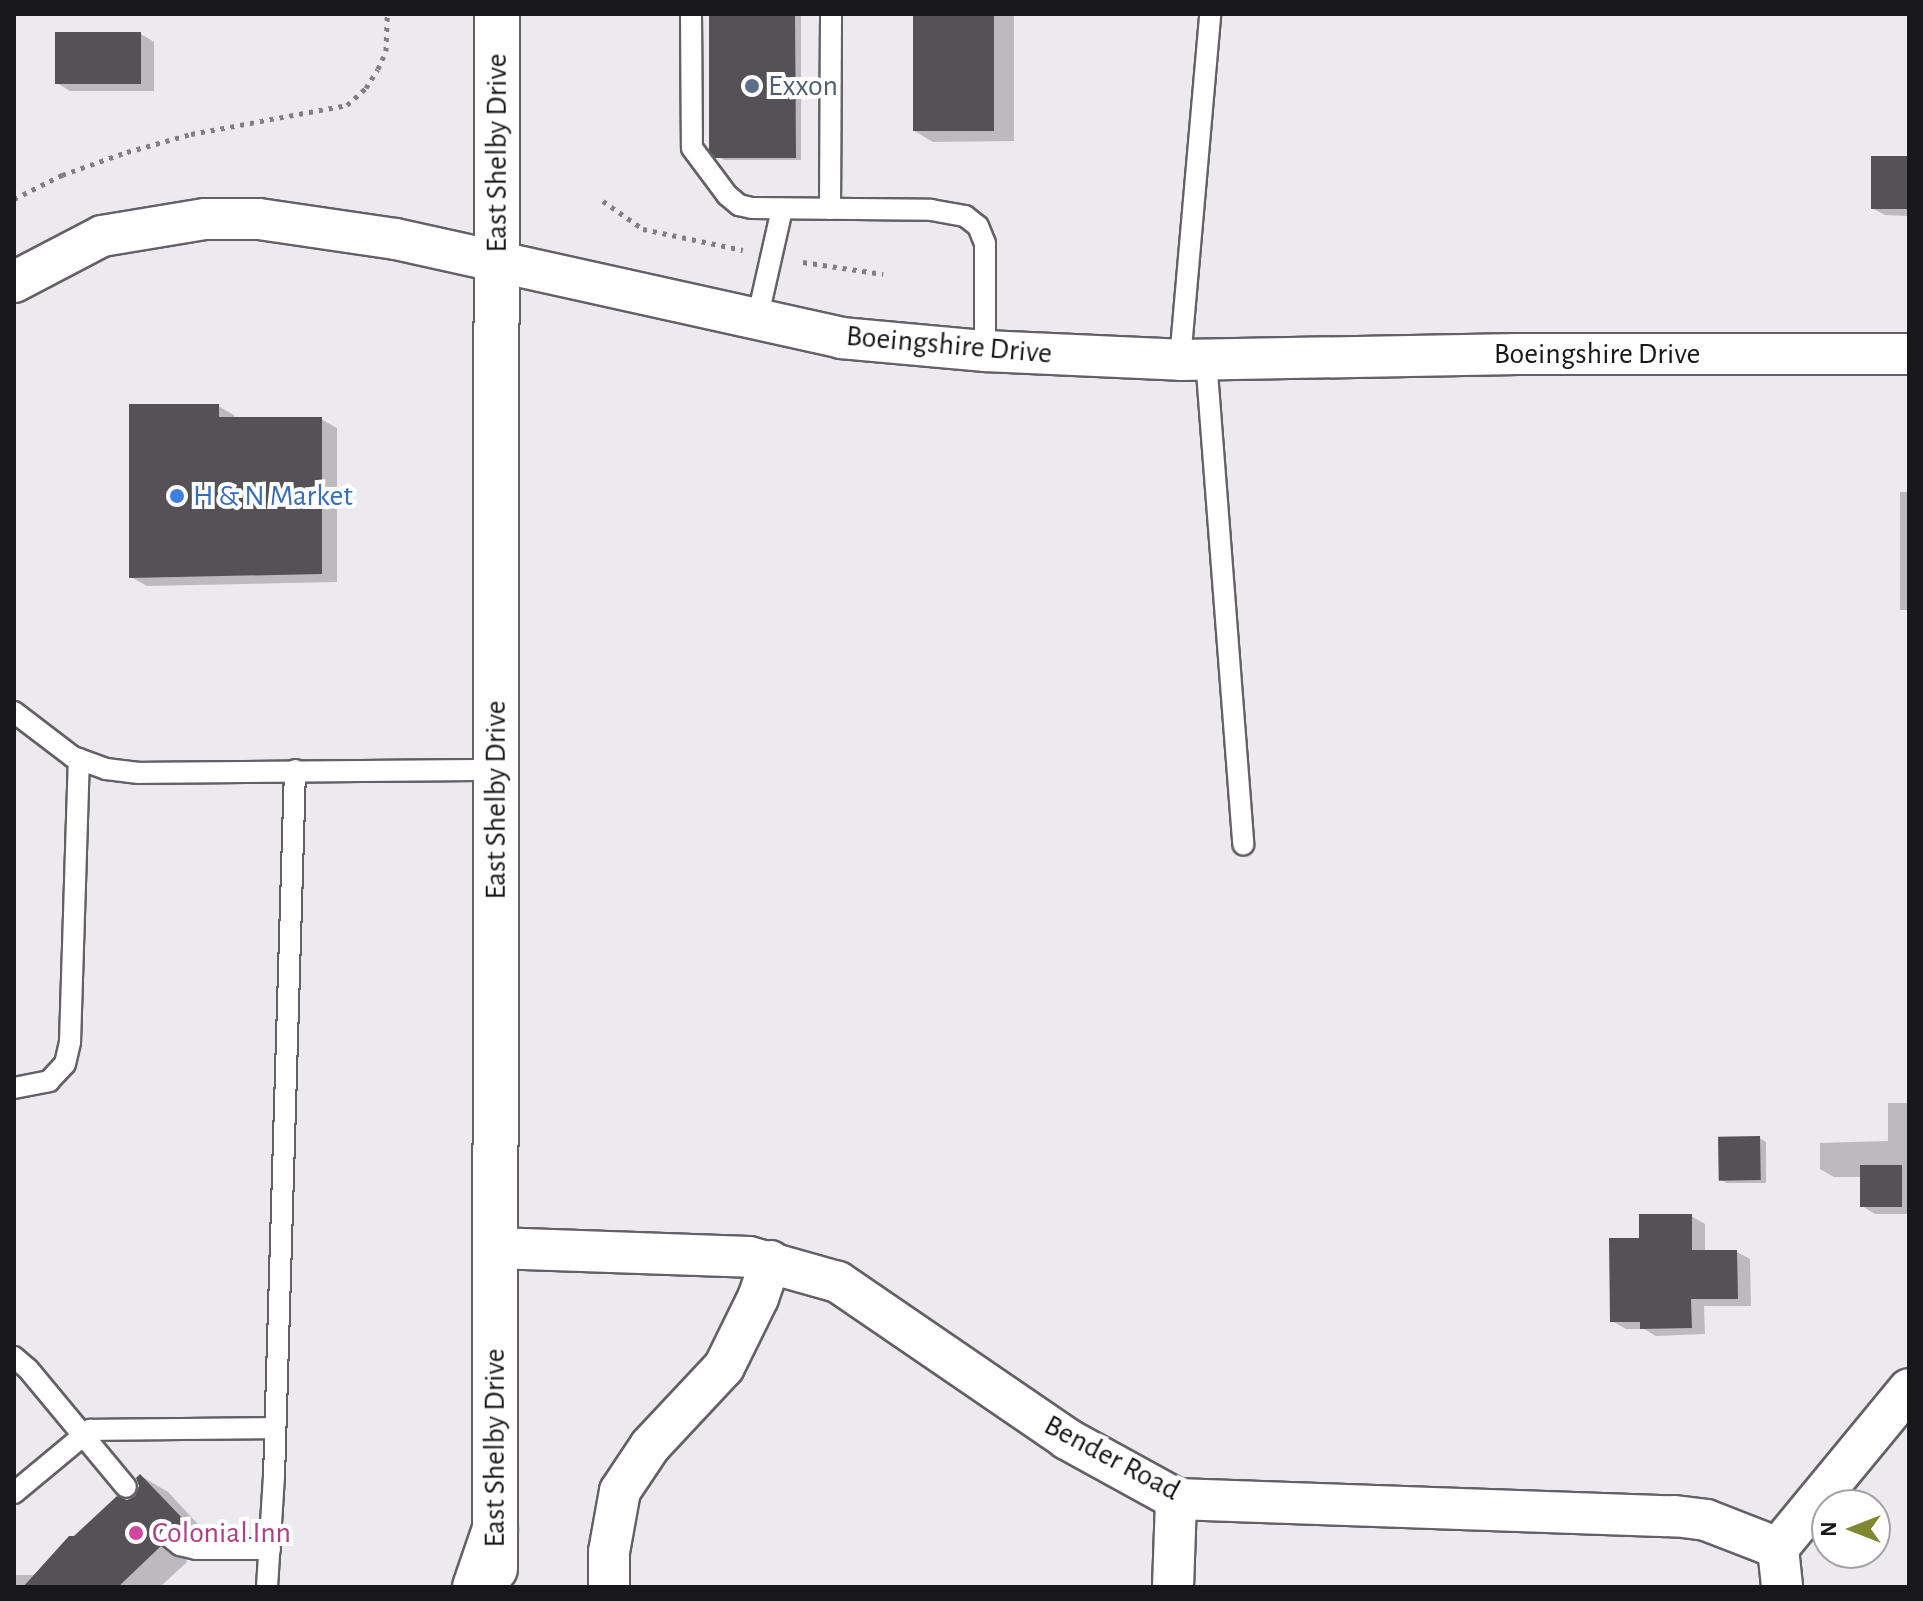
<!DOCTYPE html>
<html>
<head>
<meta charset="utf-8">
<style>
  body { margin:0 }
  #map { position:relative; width:1923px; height:1601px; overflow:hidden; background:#ece9ef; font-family:"Alegreya Sans",sans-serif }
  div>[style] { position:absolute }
  .shadow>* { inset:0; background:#0003; transform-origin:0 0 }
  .building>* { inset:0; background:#545257; transform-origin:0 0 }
  .path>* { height:5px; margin-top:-2.5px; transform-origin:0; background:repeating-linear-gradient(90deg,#817f84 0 4px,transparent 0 10px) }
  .roads { filter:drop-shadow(2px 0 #636166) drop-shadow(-2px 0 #636166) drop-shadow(0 2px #636166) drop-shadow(0 -2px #636166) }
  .service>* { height:20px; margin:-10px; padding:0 10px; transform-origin:10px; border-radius:10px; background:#fff }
  .minor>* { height:40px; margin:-20px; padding:0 20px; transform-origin:20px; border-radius:20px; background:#fff }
  .primary>* { height:44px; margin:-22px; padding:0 22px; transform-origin:22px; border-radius:22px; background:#fff }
  .motorway>* { height:44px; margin:-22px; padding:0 22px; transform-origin:22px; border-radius:22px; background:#fff }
  .dots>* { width:22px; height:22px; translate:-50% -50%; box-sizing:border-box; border:4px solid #fff; border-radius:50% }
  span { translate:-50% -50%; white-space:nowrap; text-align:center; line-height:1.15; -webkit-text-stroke:8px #fff; paint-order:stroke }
  .service-label { font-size:30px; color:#4e5e75 }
  .left { translate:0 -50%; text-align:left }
  .street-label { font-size:30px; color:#18171a }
  .shop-label { font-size:30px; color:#366cbe }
  .hotel-label { font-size:30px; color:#b23c85 }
  .frame { position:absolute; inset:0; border:16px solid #18171a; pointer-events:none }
  .north { position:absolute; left:1811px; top:1489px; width:80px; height:80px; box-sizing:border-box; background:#fff; border:2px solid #a3a2a3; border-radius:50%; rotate:270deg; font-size:22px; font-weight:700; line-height:32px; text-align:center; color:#18171a }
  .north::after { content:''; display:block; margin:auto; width:28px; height:36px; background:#818631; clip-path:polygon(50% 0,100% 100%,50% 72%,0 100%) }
</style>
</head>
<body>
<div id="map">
  <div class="shadow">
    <i style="clip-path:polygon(711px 14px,801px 14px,801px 160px,724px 160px,717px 156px)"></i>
    <i style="clip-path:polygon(915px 14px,1014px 14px,1014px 141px,933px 142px,913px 130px)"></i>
    <i style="clip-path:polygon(141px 34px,154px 42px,154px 91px,70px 91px,57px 83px)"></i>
    <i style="clip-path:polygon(1909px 159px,1909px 216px,1885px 215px,1872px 208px)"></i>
    <i style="clip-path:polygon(218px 406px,234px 415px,234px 419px,321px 419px,337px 428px,337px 582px,147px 586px,131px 577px)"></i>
    <i style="left:1900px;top:492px;width:9px;height:118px"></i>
    <i style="clip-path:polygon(1888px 1103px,1909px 1103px,1909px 1214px,1875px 1214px,1862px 1206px,1862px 1177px,1834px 1177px,1820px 1169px,1820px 1143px,1888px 1141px)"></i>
    <i style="clip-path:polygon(1759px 1138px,1766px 1142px,1766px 1183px,1727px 1183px,1721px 1180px)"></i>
    <i style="clip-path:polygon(1691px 1216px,1705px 1224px,1705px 1252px,1737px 1252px,1750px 1259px,1751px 1306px,1704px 1306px,1705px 1334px,1656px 1336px,1644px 1329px,1626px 1329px,1612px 1321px,1641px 1240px)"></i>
    <i style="clip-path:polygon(141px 1476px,168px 1492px,212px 1539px,208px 1542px,200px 1538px,187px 1543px,183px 1552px,187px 1562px,160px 1587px,14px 1587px,14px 1575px,43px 1575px,75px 1538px,136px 1498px)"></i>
  </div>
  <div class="building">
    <i style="clip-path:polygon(709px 14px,795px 14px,796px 158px,715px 158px,709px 150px)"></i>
    <i style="left:913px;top:14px;width:81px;height:117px"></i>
    <i style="left:55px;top:32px;width:86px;height:52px"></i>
    <i style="left:1871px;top:156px;width:38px;height:53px"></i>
    <i style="clip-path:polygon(129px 404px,219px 404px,219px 417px,322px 417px,322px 574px,129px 578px)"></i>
    <i style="left:1760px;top:1136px;width:44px;height:42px;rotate:89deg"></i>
    <i style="left:1860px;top:1165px;width:42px;height:42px"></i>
    <i style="clip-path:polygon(1639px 1214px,1692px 1214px,1692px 1250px,1737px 1250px,1738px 1299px,1691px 1299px,1692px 1328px,1640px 1329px,1640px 1322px,1610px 1322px,1609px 1238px,1639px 1238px)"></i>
    <i style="clip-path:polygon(140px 1474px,186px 1522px,180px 1528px,171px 1524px,160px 1528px,157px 1536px,161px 1546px,118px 1587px,23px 1587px,69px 1536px,74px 1536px,117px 1496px,127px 1500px,135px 1496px,139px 1486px,136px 1478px)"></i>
  </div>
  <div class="path">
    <i style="left:14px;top:199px;width:54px;rotate:-26.6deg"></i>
    <i style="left:62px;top:175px;width:69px;rotate:-19.5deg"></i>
    <i style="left:127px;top:152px;width:66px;rotate:-15.7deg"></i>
    <i style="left:191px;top:134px;width:159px;rotate:-10.5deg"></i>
    <i style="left:347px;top:105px;width:25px;rotate:-42deg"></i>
    <i style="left:366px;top:88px;width:22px;rotate:-58deg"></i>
    <i style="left:378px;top:69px;width:20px;rotate:-66deg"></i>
    <i style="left:386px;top:51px;width:37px;rotate:-88deg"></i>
    <i style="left:603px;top:201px;width:49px;rotate:35deg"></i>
    <i style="left:643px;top:229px;width:102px;rotate:11.9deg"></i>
    <i style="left:803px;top:262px;width:81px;rotate:8.5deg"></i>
  </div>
  <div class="roads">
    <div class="service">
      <i style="left:691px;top:14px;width:134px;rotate:89.6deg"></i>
      <i style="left:692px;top:148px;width:59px;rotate:53.3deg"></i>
      <i style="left:727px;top:195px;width:16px;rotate:40deg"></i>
      <i style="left:739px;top:205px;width:13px;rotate:13deg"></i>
      <i style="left:752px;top:208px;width:179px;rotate:0.6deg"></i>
      <i style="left:931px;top:210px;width:35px;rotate:10deg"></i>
      <i style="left:965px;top:216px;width:16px;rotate:38deg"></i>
      <i style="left:978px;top:226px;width:18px;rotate:68deg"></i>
      <i style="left:985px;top:243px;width:108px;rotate:90deg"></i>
      <i style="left:830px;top:209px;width:195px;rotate:-89.7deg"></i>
      <i style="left:757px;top:320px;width:114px;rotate:-77.3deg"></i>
      <i style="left:1206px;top:359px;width:487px;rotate:85.6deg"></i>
      <i style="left:1180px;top:360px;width:347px;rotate:-85deg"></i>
      <i style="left:14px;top:712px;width:74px;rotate:37.3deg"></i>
      <i style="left:73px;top:757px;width:35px;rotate:20deg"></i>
      <i style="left:106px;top:769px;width:33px;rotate:7deg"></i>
      <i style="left:139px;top:773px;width:357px;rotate:-0.5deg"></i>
      <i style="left:14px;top:1088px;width:36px;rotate:-11deg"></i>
      <i style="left:49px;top:1081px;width:23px;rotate:-47deg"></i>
      <i style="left:65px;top:1064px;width:23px;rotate:-77deg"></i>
      <i style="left:70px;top:1042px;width:283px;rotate:-88.2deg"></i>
      <i style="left:14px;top:1357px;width:18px;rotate:41deg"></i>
      <i style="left:28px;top:1369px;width:153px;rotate:50.3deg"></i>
      <i style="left:14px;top:1493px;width:99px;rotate:-39.7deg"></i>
      <i style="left:90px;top:1430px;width:185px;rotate:-0.6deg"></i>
      <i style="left:170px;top:1537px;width:13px;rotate:39deg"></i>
      <i style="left:180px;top:1545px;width:16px;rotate:14deg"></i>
      <i style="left:196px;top:1549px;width:74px"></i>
      <i style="left:267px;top:1587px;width:110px;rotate:-86.4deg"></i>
      <i style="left:274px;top:1477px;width:707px;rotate:-88.3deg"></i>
    </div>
    <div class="minor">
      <i style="left:14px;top:282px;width:99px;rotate:-27.6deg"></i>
      <i style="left:102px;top:236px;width:104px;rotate:-9.4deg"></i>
      <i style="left:205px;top:219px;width:54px"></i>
      <i style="left:259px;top:219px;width:138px;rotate:8.3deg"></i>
      <i style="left:396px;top:239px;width:456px;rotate:12.5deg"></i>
      <i style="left:841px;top:338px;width:145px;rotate:5.2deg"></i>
      <i style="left:985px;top:351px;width:195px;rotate:2.6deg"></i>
      <i style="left:1180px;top:360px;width:338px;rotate:-1deg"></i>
      <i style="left:1518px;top:354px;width:391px"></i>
      <i style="left:495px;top:1248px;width:254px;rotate:2deg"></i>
      <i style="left:749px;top:1257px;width:92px;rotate:15.7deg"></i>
      <i style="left:838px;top:1282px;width:278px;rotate:34.4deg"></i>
      <i style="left:1067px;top:1439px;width:124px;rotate:28.8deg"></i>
      <i style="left:1176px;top:1499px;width:499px;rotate:2deg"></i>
      <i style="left:1675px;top:1516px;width:31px;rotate:7deg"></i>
      <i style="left:1706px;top:1520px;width:77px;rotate:21.3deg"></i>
      <i style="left:1778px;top:1548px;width:39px;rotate:84deg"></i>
      <i style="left:1778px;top:1548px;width:206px;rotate:-50.5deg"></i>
      <i style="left:609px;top:1587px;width:35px;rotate:-90deg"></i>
      <i style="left:609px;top:1552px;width:62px;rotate:-79.8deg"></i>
      <i style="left:620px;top:1491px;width:54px;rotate:-56.3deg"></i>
      <i style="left:650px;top:1446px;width:108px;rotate:-46.9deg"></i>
      <i style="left:724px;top:1367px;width:77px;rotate:-63.8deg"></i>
      <i style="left:758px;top:1298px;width:39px;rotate:-71deg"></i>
      <i style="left:1173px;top:1587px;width:88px;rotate:-88deg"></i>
    </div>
    <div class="primary">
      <i style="left:495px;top:1569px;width:1555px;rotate:-89.93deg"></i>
    </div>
    <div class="motorway">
      <i style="left:475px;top:1587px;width:61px;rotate:-71deg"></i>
    </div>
  </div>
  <div class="dots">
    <i style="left:752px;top:86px;background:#5c6f8a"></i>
    <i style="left:177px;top:496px;background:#3f7fe0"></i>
    <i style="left:136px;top:1533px;background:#d1479c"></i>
  </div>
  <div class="service-label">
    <span class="left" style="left:768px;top:86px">Exxon</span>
  </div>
  <div class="street-label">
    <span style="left:497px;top:153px;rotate:-90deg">East Shelby Drive</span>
    <span style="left:949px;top:345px;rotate:5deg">Boeingshire Drive</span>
    <span style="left:1597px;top:354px">Boeingshire Drive</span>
    <span style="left:496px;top:800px;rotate:-90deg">East Shelby Drive</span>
    <span style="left:495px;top:1448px;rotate:-90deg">East Shelby Drive</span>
    <span style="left:1112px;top:1458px;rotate:28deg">Bender Road</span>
  </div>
  <div class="shop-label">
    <span class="left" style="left:193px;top:496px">H &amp; N Market</span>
  </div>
  <div class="hotel-label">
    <span class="left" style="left:152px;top:1533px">Colonial Inn</span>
  </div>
  <div class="frame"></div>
  <div class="north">N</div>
</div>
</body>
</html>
